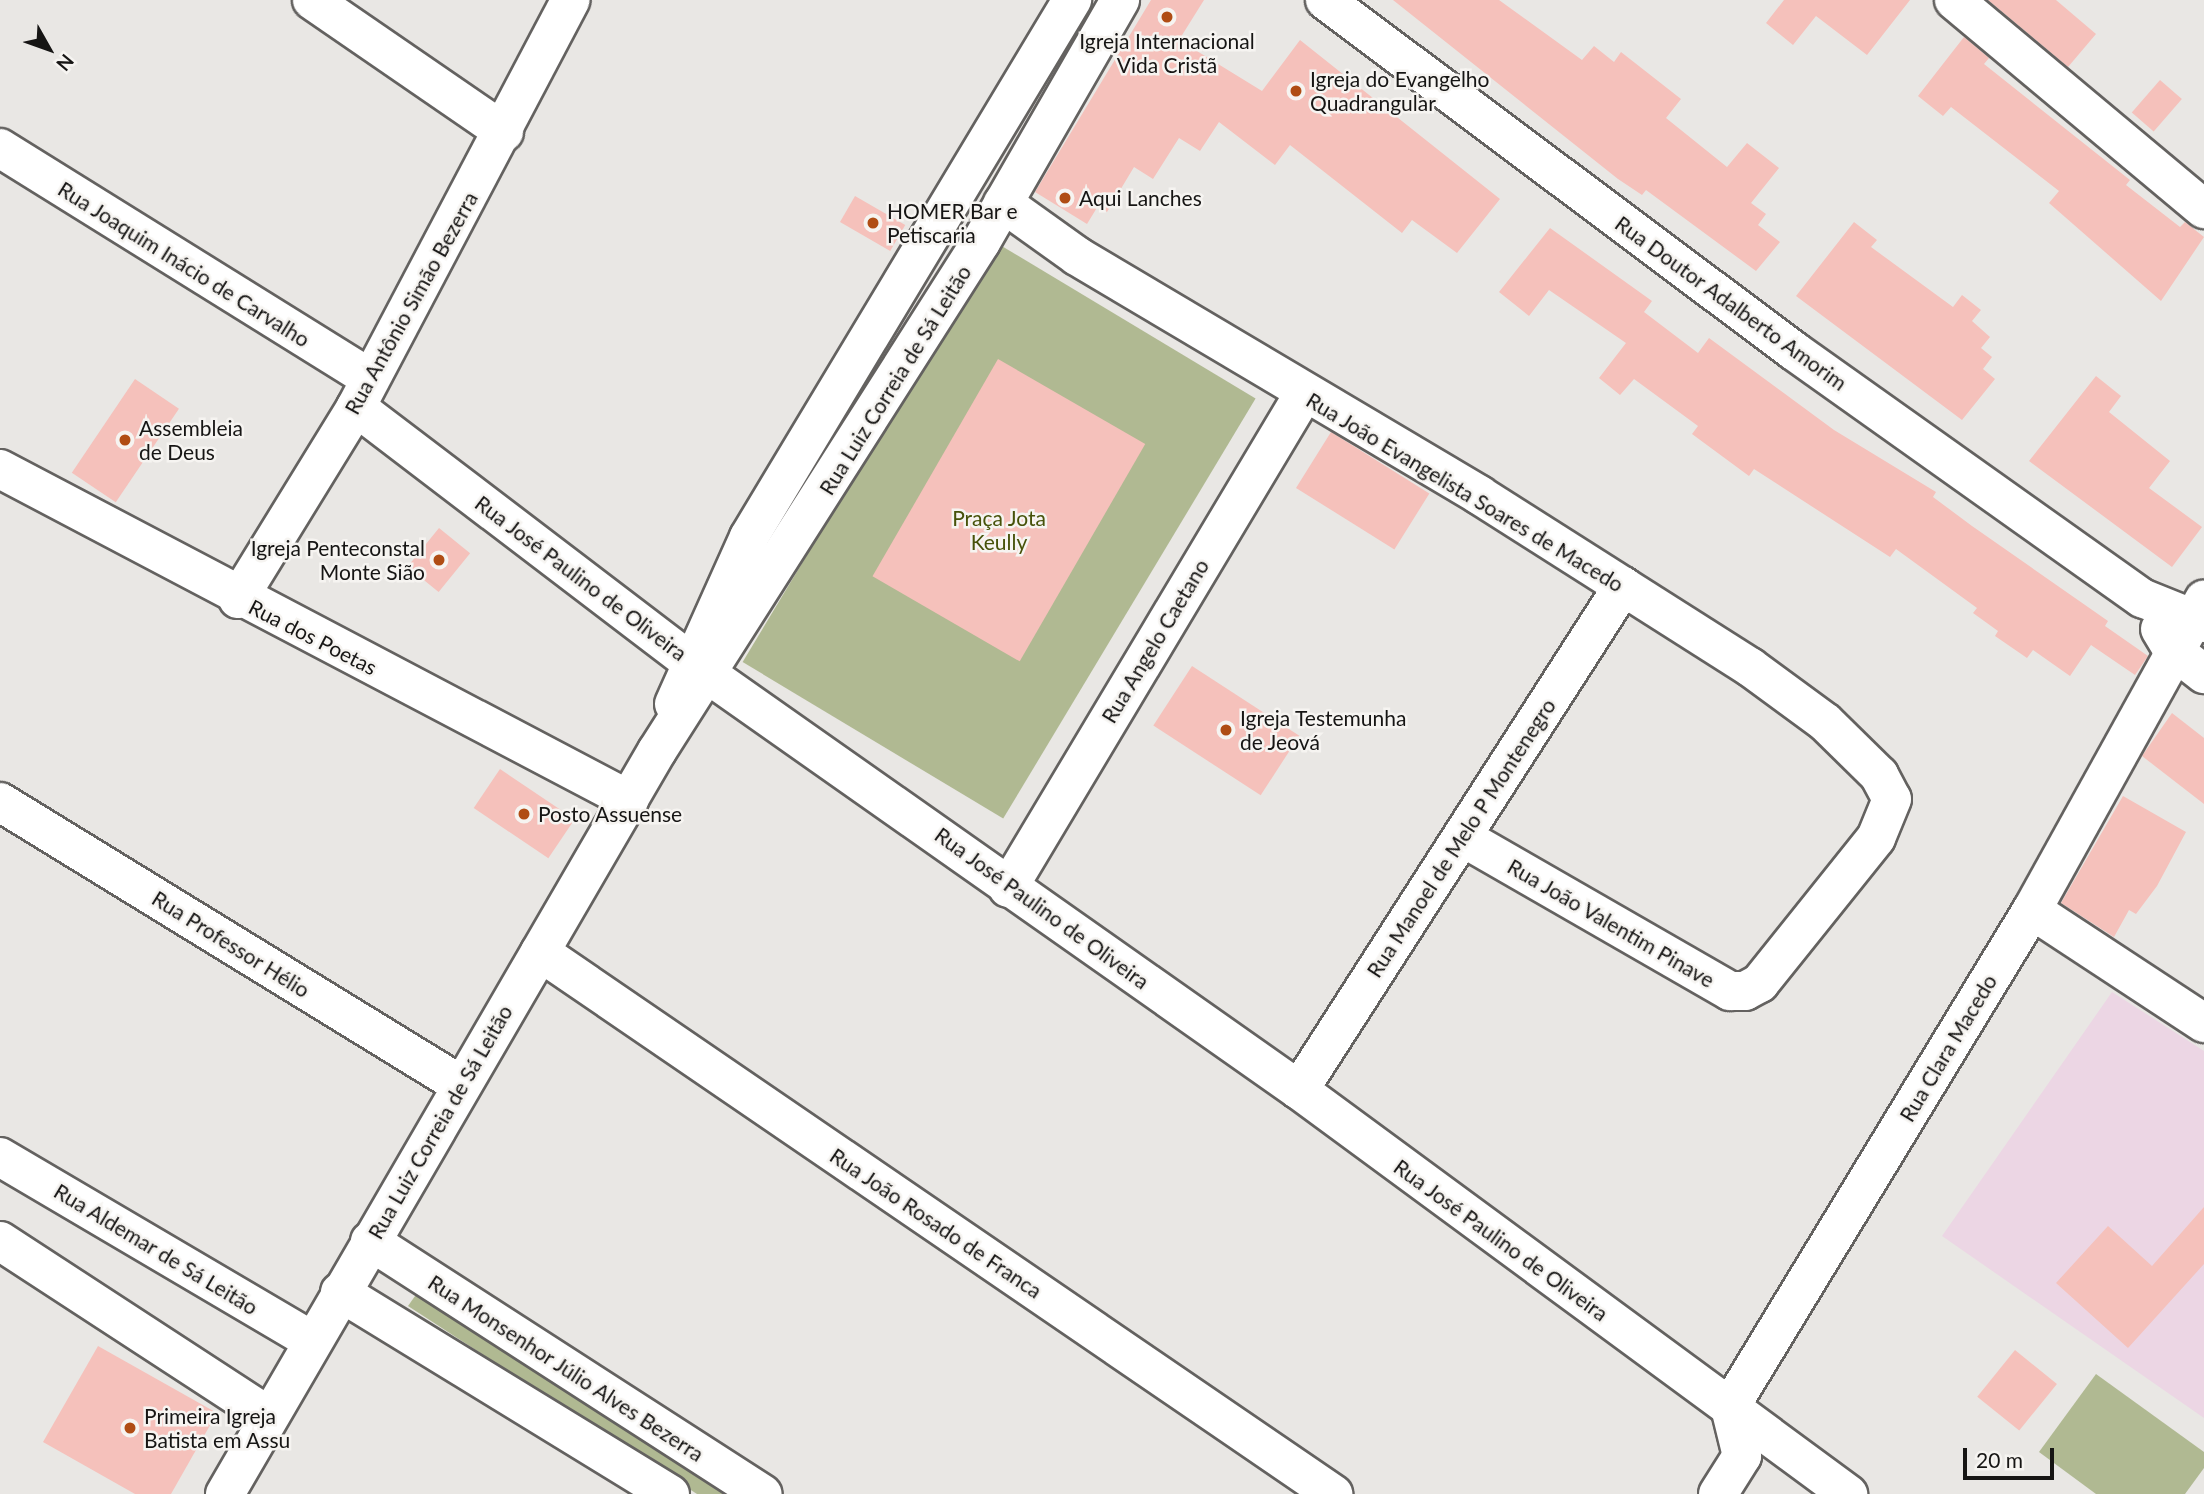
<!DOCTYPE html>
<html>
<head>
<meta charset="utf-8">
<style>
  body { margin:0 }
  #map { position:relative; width:2204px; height:1494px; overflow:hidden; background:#e9e7e4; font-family:Lato,sans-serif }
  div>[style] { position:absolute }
  .education>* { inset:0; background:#ecd6e4 }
  .green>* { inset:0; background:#b0b992; transform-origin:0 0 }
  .building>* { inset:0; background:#f5c1bb; transform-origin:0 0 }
  .roads { filter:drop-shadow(2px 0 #646260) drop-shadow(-2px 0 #646260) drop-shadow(0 2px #646260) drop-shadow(0 -2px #646260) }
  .minor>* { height:38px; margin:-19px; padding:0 19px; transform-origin:19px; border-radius:19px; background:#fff }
  .major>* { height:38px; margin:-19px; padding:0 19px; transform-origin:19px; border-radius:19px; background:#fff }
  .dots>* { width:19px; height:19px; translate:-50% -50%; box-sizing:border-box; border:4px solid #f6f4f1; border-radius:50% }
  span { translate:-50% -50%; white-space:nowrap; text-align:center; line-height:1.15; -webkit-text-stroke:5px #f6f4f1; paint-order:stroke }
  .poi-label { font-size:21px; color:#161514 }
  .left { translate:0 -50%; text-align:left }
  .right { translate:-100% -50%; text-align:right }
  .street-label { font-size:21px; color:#161514 }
  .park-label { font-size:21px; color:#47520a }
  .north { position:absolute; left:14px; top:14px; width:70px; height:70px; -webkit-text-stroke:5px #f6f4f1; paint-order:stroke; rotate:130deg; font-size:19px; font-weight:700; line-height:28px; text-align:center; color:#161514 }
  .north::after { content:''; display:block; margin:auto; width:24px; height:32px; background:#161514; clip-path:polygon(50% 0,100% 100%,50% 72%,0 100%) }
  .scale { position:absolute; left:1963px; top:1448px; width:91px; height:32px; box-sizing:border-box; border:4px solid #161514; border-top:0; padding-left:9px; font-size:21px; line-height:24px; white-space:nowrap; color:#161514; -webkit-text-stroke:5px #f6f4f1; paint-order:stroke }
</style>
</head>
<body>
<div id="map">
  <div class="education">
    <i style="clip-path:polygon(2112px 992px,2204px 1051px,2204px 1418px,1942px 1236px)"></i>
  </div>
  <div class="green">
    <i style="left:995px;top:242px;width:304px;height:490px;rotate:31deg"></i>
    <i style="clip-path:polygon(420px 1289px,745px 1494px,697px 1494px,408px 1306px)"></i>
    <i style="clip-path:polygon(2096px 1374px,2204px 1452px,2204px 1468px,2185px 1494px,2096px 1494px,2039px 1452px)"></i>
  </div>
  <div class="building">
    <i style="clip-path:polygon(1151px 0,1204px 0,1179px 40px,1262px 91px,1300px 40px,1500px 199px,1457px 253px,1412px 220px,1402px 233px,1290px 145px,1275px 165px,1219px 122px,1200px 151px,1179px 138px,1153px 179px,1134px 167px,1107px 212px,1098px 206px,1087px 224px,1035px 192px)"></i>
    <i style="clip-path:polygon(1393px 0,1499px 0,1582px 60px,1594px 46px,1614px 62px,1621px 52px,1681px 99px,1666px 118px,1727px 167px,1747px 143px,1779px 168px,1751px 203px,1766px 214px,1758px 225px,1780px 242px,1756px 271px,1646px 190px,1642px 195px,1618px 179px)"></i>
    <i style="clip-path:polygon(1784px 0,1910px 0,1867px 55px,1816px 16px,1793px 45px,1766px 23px)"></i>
    <i style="clip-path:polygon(1988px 0,2056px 0,2096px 34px,2068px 67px)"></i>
    <i style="clip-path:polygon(1964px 37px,1989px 58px,1984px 64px,2130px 180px,2126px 185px,2180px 227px,2185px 222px,2204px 237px,2161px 301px,2049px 203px,2059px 191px,1951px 107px,1943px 116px,1918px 96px)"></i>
    <i style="left:2160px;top:80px;width:29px;height:43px;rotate:41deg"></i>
    <i style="left:855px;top:196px;width:58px;height:30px;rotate:30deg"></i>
    <i style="clip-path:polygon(1854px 222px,1877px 240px,1871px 247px,1953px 307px,1962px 295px,1981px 310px,1972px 321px,1990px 337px,1981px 348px,1992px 357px,1983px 369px,1995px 379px,1962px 420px,1796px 296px)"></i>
    <i style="clip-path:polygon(1550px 228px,1652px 301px,1644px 312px,1698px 353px,1709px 338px,1834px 430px,1936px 492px,1933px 497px,1972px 526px,2108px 621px,2105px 626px,2148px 656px,2135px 675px,2091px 645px,2070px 676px,2033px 650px,2027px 658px,1995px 636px,1998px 631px,1973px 613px,1977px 608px,1896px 549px,1890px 557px,1754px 469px,1749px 476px,1692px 434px,1698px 426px,1634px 379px,1620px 395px,1599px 378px,1626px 343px,1549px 290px,1529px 316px,1499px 292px)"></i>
    <i style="left:998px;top:359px;width:170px;height:251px;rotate:30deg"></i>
    <i style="clip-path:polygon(2096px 376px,2121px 396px,2109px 412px,2170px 461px,2149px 488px,2202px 527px,2172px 567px,2029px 461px)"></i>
    <i style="left:135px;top:379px;width:53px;height:113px;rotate:34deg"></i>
    <i style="left:1331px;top:432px;width:116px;height:66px;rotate:32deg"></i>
    <i style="left:439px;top:528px;width:40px;height:50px;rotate:39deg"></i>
    <i style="left:1192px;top:666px;width:128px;height:71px;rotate:33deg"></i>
    <i style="clip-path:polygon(2172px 713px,2204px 738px,2204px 804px,2142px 756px)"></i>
    <i style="left:500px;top:769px;width:90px;height:47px;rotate:34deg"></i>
    <i style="clip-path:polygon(2123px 796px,2186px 832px,2157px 886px,2136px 914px,2129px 910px,2114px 937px,2061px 903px)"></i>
    <i style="clip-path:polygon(2204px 1207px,2204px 1264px,2128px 1348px,2056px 1283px,2108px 1226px,2152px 1266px)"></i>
    <i style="clip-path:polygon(98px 1346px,217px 1413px,171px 1494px,135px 1494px,43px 1442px)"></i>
    <i style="left:2015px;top:1350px;width:54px;height:60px;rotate:39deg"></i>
  </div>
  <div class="roads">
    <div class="minor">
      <i style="left:312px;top:0;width:233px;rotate:34.5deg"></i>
      <i style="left:1325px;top:0;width:586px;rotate:36.81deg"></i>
      <i style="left:1794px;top:351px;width:427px;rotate:35.4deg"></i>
      <i style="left:2142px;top:598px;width:67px;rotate:22deg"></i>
      <i style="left:1954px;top:0;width:326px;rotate:39.9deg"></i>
      <i style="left:0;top:148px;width:435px;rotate:31.9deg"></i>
      <i style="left:1003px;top:203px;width:91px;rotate:35.6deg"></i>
      <i style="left:1077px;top:256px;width:468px;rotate:30.7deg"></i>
      <i style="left:1479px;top:495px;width:321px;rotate:32.4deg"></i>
      <i style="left:1750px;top:667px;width:93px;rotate:36.3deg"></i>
      <i style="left:1825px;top:722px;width:76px;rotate:44.5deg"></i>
      <i style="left:1879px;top:775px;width:27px;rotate:62deg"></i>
      <i style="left:1892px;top:799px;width:42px;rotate:112.3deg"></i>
      <i style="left:1876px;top:838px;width:186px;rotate:128.7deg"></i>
      <i style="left:1760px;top:983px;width:17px;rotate:152deg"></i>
      <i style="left:1745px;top:991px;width:15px;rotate:180deg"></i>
      <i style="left:1730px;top:991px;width:309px;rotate:-150.1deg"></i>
      <i style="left:356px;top:407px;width:419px;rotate:37.3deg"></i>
      <i style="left:689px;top:661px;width:746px;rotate:35.12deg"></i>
      <i style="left:1299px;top:1090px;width:682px;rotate:36.35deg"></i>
      <i style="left:0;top:469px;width:711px;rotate:27.75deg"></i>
      <i style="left:238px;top:599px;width:225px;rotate:-58.4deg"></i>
      <i style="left:356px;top:407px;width:460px;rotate:-62.2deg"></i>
      <i style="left:2160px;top:629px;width:23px;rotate:59deg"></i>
      <i style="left:2172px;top:649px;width:41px;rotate:38deg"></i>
      <i style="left:0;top:802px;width:541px;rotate:31.55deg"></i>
      <i style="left:1008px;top:888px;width:575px;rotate:-59.1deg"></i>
      <i style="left:2032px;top:910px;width:206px;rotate:33.3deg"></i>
      <i style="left:540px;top:952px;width:961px;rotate:34.35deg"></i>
      <i style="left:1299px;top:1090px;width:599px;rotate:-57.26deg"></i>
      <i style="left:0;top:1157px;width:362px;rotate:30.5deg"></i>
      <i style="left:0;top:1241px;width:320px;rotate:33.1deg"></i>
      <i style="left:370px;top:1241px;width:467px;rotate:32.8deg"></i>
      <i style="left:340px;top:1292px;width:387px;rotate:31.5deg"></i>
      <i style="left:1718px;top:1494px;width:45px;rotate:-57.7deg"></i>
      <i style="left:1742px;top:1456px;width:50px;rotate:-103.8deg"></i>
      <i style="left:1730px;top:1407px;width:582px;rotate:-58.72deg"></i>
      <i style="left:2032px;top:910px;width:355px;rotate:-61deg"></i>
    </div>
    <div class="major">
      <i style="left:674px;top:704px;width:183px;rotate:-65.8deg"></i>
      <i style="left:749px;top:537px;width:627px;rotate:-58.97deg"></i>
      <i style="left:225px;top:1494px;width:859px;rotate:-59.83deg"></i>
      <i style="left:657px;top:751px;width:603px;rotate:-57.52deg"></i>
      <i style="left:981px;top:242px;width:279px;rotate:-60.1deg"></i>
    </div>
  </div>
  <div class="dots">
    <i style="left:1167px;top:17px;background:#b04d14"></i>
    <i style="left:1296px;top:91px;background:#b04d14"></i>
    <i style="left:1065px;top:198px;background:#b04d14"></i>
    <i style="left:873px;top:223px;background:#b04d14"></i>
    <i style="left:125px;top:440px;background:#b04d14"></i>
    <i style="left:439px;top:560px;background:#b04d14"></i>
    <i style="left:1226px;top:730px;background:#b04d14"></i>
    <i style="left:524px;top:814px;background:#b04d14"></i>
    <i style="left:130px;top:1428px;background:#b04d14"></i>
  </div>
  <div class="poi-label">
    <span style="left:1167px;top:53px">Igreja Internacional<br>Vida Cristã</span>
    <span class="left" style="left:1310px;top:91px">Igreja do Evangelho<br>Quadrangular</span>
    <span class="left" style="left:1079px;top:198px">Aqui Lanches</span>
    <span class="left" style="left:887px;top:223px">HOMER Bar e<br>Petiscaria</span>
    <span class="left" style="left:139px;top:440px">Assembleia<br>de Deus</span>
    <span class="right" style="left:425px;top:560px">Igreja Penteconstal<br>Monte Sião</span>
    <span class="left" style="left:1240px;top:730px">Igreja Testemunha<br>de Jeová</span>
    <span class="left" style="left:538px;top:814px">Posto Assuense</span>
    <span class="left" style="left:144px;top:1428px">Primeira Igreja<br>Batista em Assu</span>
  </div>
  <div class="street-label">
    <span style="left:184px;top:264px;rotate:32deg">Rua Joaquim Inácio de Carvalho</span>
    <span style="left:411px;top:303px;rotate:-61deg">Rua Antônio Simão Bezerra</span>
    <span style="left:1731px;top:303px;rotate:36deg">Rua Doutor Adalberto Amorim</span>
    <span style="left:895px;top:380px;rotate:-58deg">Rua Luiz Correia de Sá Leitão</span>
    <span style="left:1465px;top:492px;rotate:31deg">Rua João Evangelista Soares de Macedo</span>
    <span style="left:581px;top:578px;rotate:37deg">Rua José Paulino de Oliveira</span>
    <span style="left:313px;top:637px;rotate:27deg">Rua dos Poetas</span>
    <span style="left:1155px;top:641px;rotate:-59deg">Rua Angelo Caetano</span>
    <span style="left:1461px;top:838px;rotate:-57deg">Rua Manoel de Melo P Montenegro</span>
    <span style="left:1042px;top:908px;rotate:36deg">Rua José Paulino de Oliveira</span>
    <span style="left:1611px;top:923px;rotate:30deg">Rua João Valentim Pinave</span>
    <span style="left:231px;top:944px;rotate:32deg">Rua Professor Hélio</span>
    <span style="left:1948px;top:1048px;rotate:-59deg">Rua Clara Macedo</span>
    <span style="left:440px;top:1122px;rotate:-60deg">Rua Luiz Correia de Sá Leitão</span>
    <span style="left:936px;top:1223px;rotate:34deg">Rua João Rosado de Franca</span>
    <span style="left:1501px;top:1240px;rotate:36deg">Rua José Paulino de Oliveira</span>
    <span style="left:156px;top:1249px;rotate:31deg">Rua Aldemar de Sá Leitão</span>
    <span style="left:566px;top:1368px;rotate:33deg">Rua Monsenhor Júlio Alves Bezerra</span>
  </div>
  <div class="park-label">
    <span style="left:999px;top:530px">Praça Jota<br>Keully</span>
  </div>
  <div class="north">N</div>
  <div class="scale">20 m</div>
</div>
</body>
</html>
